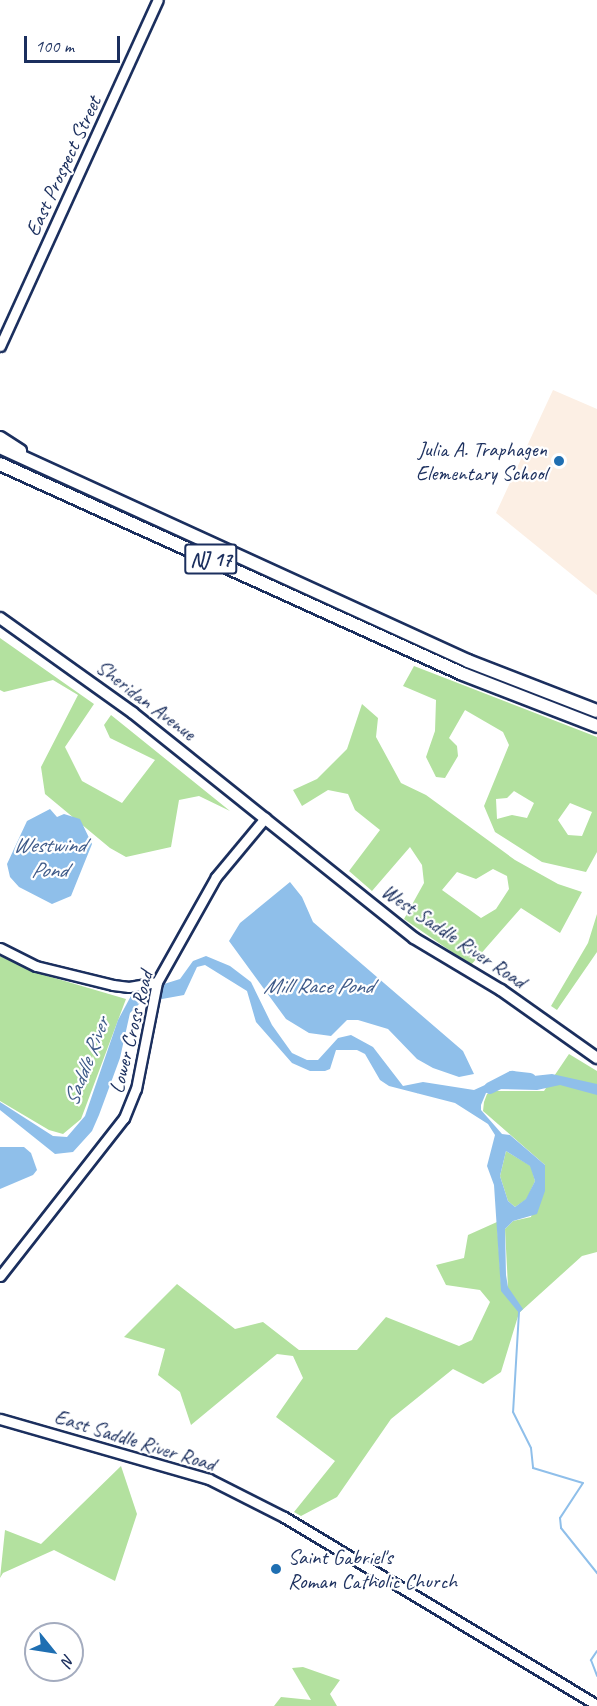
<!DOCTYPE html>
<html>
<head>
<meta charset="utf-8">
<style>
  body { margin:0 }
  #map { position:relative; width:597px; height:1706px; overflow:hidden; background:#fff; font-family:Caveat,sans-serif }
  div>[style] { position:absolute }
  .built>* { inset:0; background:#fcefe4 }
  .green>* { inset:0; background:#b3e19f }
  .water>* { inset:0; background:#8fbfea }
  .stream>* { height:2px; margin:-1px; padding:0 1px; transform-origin:1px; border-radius:1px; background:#8fbfea }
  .river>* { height:12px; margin:-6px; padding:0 6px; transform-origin:6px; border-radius:6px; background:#8fbfea }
  .roads { filter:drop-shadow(2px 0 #1b2f5e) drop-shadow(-2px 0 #1b2f5e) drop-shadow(0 2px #1b2f5e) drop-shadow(0 -2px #1b2f5e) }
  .tertiary>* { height:9px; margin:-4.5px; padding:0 4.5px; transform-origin:4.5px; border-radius:4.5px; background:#fff }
  .secondary>* { height:10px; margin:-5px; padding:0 5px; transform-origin:5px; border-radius:5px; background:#fff }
  .trunk>* { height:12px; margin:-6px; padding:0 6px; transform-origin:6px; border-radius:6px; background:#fff }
  .dots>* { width:16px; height:16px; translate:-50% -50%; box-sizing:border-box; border:3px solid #fff; border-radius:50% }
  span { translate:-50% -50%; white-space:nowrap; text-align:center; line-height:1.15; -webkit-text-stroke:4.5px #fff; paint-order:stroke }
  .shield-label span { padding:2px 4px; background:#fff; border:2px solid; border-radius:4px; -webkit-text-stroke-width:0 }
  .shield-label { font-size:20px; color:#1b2f5e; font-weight:700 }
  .street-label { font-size:21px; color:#1b2f5e }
  .poi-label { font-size:21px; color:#1b2f5e }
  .right { translate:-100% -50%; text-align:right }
  .left { translate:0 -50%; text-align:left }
  .water-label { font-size:22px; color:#3e5a88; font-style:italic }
  .north { position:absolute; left:24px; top:1622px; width:60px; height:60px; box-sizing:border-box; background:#fff; border:2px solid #a4acbf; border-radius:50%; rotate:120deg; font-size:16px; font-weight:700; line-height:24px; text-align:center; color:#1b2f5e }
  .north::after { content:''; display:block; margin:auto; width:21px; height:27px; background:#1f6fb2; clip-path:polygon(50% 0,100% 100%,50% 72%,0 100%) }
  .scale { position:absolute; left:24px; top:36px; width:96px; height:27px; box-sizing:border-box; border:3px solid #1b2f5e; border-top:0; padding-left:8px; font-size:18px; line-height:21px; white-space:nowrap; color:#1b2f5e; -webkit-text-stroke:4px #fff; paint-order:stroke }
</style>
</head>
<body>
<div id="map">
  <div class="built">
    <i style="clip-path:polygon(553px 390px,597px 409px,597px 595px,496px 513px)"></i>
  </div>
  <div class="green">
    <i style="clip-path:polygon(0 638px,94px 704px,65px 747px,82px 781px,122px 803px,155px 760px,110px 738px,104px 725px,111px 715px,230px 811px,199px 796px,179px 800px,171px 847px,126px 857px,110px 848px,45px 794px,41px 767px,78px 695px,53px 680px,4px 692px,0 690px)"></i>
    <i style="clip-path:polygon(evenodd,414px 666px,597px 737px,597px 852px,586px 872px,542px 862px,495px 832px,484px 806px,509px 745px,503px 732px,465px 710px,449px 738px,457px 746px,458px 756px,445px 778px,436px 777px,426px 757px,435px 731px,436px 700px,403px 686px,414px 666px,514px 791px,534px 803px,527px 818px,512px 815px,497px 819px,496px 799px,507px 798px,514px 791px,414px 666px,570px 803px,592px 812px,582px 836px,568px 835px,558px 820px,570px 803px)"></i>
    <i style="clip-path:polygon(evenodd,362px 704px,378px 718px,376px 737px,401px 783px,426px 795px,515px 860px,558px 884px,582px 892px,560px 933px,521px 908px,471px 965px,404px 919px,424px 883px,422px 865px,410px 847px,372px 891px,349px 871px,380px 830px,355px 810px,348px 794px,328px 790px,302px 806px,293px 790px,317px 779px,347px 749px,362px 704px,493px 869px,507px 876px,509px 889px,496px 909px,481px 918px,442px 890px,457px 872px,476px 879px,493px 869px)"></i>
    <i style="clip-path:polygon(597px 914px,597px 952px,557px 1010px,551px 1006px,588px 943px)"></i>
    <i style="clip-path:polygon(0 956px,34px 972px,126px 999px,81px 1119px,63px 1134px,49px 1130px,0 1101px)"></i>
    <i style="clip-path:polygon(569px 1054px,597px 1071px,597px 1252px,582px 1256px,519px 1313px,501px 1372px,483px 1384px,453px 1369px,391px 1419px,337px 1497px,301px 1516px,294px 1512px,335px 1461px,276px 1417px,303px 1378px,293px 1356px,277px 1354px,191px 1425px,180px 1392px,158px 1375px,165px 1349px,124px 1337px,177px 1284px,235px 1329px,263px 1322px,299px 1350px,357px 1350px,386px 1317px,459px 1346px,472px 1340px,490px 1302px,480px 1290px,446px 1285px,436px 1265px,464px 1258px,468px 1235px,497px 1222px,501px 1283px,508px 1287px,505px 1229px,513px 1221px,531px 1217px,545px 1165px,483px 1111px,484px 1102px,487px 1094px,494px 1091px,544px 1091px)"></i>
    <i style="clip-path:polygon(506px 1151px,531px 1166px,535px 1181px,527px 1199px,515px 1207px,508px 1201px,500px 1176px)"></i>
    <i style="clip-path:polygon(121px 1466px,137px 1514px,115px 1581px,54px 1550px,3px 1573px,0 1578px,5px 1530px,41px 1544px)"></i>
    <i style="clip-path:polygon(303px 1667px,340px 1680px,330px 1694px,337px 1706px,274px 1706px,281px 1697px,311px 1700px,292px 1668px)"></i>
  </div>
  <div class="water">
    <i style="clip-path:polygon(50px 809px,57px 817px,64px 814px,80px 819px,92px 844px,71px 896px,52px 904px,19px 887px,10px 877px,7px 864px,27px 821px)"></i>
    <i style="clip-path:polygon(290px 882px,302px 897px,313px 922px,463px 1051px,474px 1074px,459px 1077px,433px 1068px,417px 1059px,388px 1029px,358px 1020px,347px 1020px,331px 1036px,309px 1033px,286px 1019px,229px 941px,240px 923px)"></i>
    <i style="clip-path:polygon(evenodd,206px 956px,230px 966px,251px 982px,272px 1025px,292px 1053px,307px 1060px,318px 1060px,338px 1038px,351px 1035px,373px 1047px,403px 1086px,423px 1082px,474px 1090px,496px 1080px,552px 1074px,597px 1084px,597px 1095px,560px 1085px,537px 1090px,495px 1089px,486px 1093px,481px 1105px,481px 1110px,502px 1134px,510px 1135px,545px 1165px,545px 1191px,537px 1214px,513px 1221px,505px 1229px,506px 1275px,508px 1287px,523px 1309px,519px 1313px,501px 1291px,494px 1185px,487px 1166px,495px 1135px,488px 1124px,455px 1103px,389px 1086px,380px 1080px,365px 1054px,357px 1050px,336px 1050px,330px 1069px,325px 1071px,310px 1071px,292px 1063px,256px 1022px,247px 991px,205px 965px,197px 967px,184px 995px,140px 1003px,130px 1013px,120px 1058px,99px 1115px,92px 1131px,73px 1152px,55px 1154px,0 1110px,0 1102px,53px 1136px,67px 1137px,85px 1116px,118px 1020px,132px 994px,180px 979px,193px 961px,206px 956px,506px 1151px,530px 1166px,535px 1181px,526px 1199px,515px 1207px,508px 1201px,500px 1176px,506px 1151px)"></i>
    <i style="clip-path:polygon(0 1147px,24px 1147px,31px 1153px,37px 1170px,33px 1175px,0 1189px)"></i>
  </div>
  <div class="stream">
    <i style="left:519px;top:1312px;width:100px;rotate:93.4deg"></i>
    <i style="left:513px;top:1412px;width:40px;rotate:63.4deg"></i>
    <i style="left:531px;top:1448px;width:20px;rotate:84deg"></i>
    <i style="left:533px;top:1468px;width:52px;rotate:16.7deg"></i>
    <i style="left:583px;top:1483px;width:42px;rotate:123.3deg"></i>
    <i style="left:560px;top:1518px;width:10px;rotate:84deg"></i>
    <i style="left:561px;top:1528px;width:58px;rotate:51.3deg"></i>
    <i style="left:597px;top:1651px;width:11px;rotate:124deg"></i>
    <i style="left:591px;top:1660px;width:17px;rotate:69deg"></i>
  </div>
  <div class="river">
    <i style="left:490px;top:1088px;width:25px;rotate:-27deg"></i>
    <i style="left:512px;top:1077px;width:18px;rotate:6deg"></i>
  </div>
  <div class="roads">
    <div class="tertiary">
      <i style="left:0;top:346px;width:380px;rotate:-65.5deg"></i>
      <i style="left:0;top:948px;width:40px;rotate:26.6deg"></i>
      <i style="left:36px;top:966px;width:79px;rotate:13.9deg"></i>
      <i style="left:113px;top:985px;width:16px;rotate:7deg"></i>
      <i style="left:129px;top:987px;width:28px;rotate:-10deg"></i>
      <i style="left:0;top:1276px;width:201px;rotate:-51.9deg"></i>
      <i style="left:124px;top:1118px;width:31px;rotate:-68deg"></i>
      <i style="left:136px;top:1089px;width:109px;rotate:-78.9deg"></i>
      <i style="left:157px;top:982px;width:120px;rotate:-60.7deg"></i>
      <i style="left:216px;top:877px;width:77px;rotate:-50.3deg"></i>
      <i style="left:0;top:1419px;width:217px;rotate:16deg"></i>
      <i style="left:209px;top:1479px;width:84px;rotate:26.9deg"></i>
      <i style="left:284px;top:1517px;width:365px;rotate:31deg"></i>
    </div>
    <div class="secondary">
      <i style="left:0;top:618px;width:163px;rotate:35.5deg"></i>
      <i style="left:133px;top:713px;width:360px;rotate:38.7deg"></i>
      <i style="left:414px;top:938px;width:101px;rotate:30.9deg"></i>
      <i style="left:501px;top:990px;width:118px;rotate:35.3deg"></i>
    </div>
    <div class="trunk">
      <i style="left:0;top:438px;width:24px;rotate:33deg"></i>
      <i style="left:0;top:447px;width:515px;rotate:24.57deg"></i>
      <i style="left:468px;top:661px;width:138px;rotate:21.2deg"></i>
      <i style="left:0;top:464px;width:508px;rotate:24.4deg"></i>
      <i style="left:463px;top:674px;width:144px;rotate:21.2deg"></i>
    </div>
  </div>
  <div class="dots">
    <i style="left:559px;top:461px;background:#1f6fb2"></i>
    <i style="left:276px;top:1569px;background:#1f6fb2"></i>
  </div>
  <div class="shield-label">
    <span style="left:211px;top:559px">NJ 17</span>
  </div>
  <div class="street-label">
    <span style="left:63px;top:166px;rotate:-65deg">East Prospect Street</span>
    <span style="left:146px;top:700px;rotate:37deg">Sheridan Avenue</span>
    <span style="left:454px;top:936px;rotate:34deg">West Saddle River Road</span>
    <span style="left:131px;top:1032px;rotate:-76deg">Lower Cross Road</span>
    <span style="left:135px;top:1440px;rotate:17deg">East Saddle River Road</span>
  </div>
  <div class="poi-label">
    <span class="right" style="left:547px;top:461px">Julia A. Traphagen<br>Elementary School</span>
    <span class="left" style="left:288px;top:1569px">Saint Gabriel's<br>Roman Catholic Church</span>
  </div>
  <div class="water-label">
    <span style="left:49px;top:858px">Westwind<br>Pond</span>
    <span style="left:318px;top:987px">Mill Race Pond</span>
    <span style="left:87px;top:1062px;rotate:-69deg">Saddle River</span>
  </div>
  <div class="north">N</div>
  <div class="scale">100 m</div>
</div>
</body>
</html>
